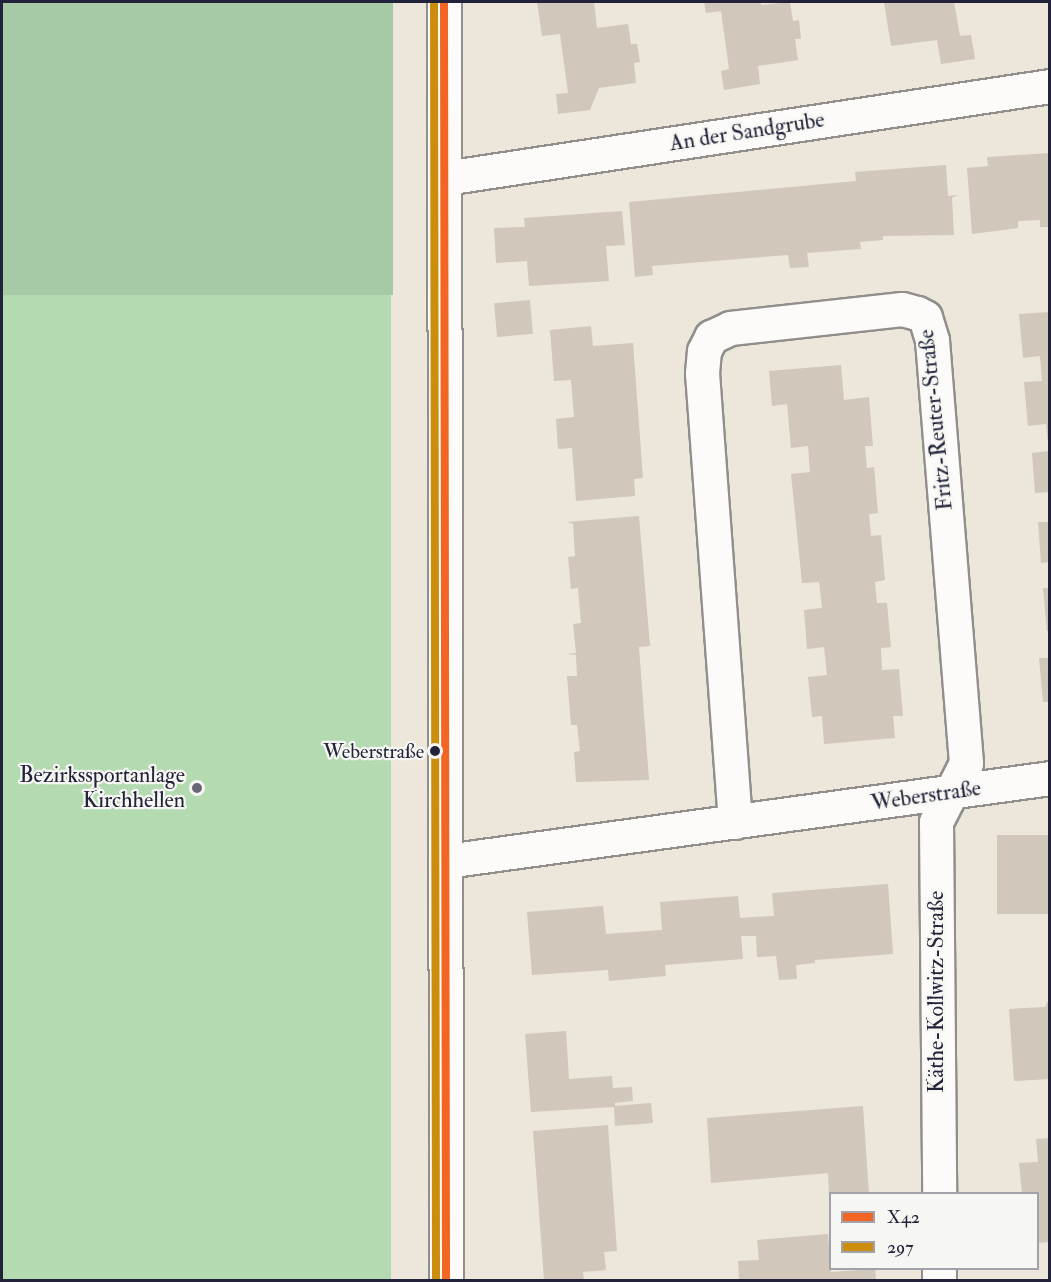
<!DOCTYPE html>
<html>
<head>
<meta charset="utf-8">
<style>
  body { margin:0 }
  #map { position:relative; width:1051px; height:1282px; overflow:hidden; background:#ece6db; font-family:"IM FELL Double Pica",serif }
  div>[style] { position:absolute }
  .green>* { inset:0; background:#b4dab1; transform-origin:0 0 }
  .forest>* { inset:0; background:#a6caa5; transform-origin:0 0 }
  .building>* { inset:0; background:#d1c7bb; transform-origin:0 0 }
  .roads { filter:drop-shadow(2px 0 #918e8c) drop-shadow(-2px 0 #918e8c) drop-shadow(0 2px #918e8c) drop-shadow(0 -2px #918e8c) }
  .minor>* { height:33px; margin:-16.5px; padding:0 16.5px; transform-origin:16.5px; border-radius:16.5px; background:#fcfbfa }
  .bus-1>* { height:8px; margin:-4px; padding:0 4px; transform-origin:4px; border-radius:4px; background:#f26522 }
  .bus-2>* { height:8px; margin:-4px; padding:0 4px; transform-origin:4px; border-radius:4px; background:#cc8c0c }
  .dots>* { width:16px; height:16px; translate:-50% -50%; box-sizing:border-box; border:3px solid #f6f6f2; border-radius:50% }
  span { translate:-50% -50%; white-space:nowrap; text-align:center; line-height:1.15; -webkit-text-stroke:4.5px #f6f6f2; paint-order:stroke }
  .bus-label { font-size:20px; color:#22223b }
  .right { translate:-100% -50%; text-align:right }
  .street-label { font-size:22px; color:#22223b }
  .poi-label { font-size:22px; color:#22223b }
  .frame { position:absolute; inset:0; border:3px solid #22223b; pointer-events:none }
  .legend { position:absolute; left:829px; top:1192px; width:210px; height:78px; box-sizing:border-box; background:#f6f6f2; border:2px solid #a1a1a9; margin:0; padding:8px 10px; list-style:none; font-size:18px; color:#22223b }
  .legend li { display:flex; align-items:center; gap:12px; height:30px }
  .legend b { width:30px; border:2px solid #a1a1a9 }
</style>
</head>
<body>
<div id="map">
  <div class="green">
    <i style="left:391px;top:277px;width:1003px;height:389px;rotate:90deg"></i>
  </div>
  <div class="forest">
    <i style="left:2px;top:2px;width:391px;height:293px"></i>
  </div>
  <div class="building">
    <i style="clip-path:polygon(537px 2px,594px 2px,597px 28px,628px 24px,631px 44px,637px 44px,640px 62px,634px 63px,636px 83px,599px 88px,590px 110px,558px 114px,556px 94px,568px 93px,560px 34px,542px 36px)"></i>
    <i style="clip-path:polygon(704px 2px,761px 2px,761px 5px,790px 2px,793px 21px,799px 20px,801px 39px,795px 39px,798px 60px,758px 66px,760px 84px,724px 90px,721px 71px,729px 69px,721px 11px,706px 13px)"></i>
    <i style="clip-path:polygon(884px 2px,954px 2px,960px 36px,971px 35px,975px 59px,941px 64px,937px 40px,891px 46px)"></i>
    <i style="clip-path:polygon(1050px 153px,1050px 227px,1040px 227px,1040px 220px,1018px 221px,1018px 228px,972px 234px,967px 168px,988px 166px,987px 157px)"></i>
    <i style="clip-path:polygon(946px 165px,948px 196px,958px 195px,952px 198px,954px 235px,883px 236px,883px 240px,860px 242px,861px 249px,807px 253px,809px 267px,790px 268px,788px 255px,652px 266px,653px 275px,635px 277px,629px 202px,856px 181px,855px 172px)"></i>
    <i style="clip-path:polygon(622px 211px,625px 245px,606px 246px,609px 281px,529px 286px,527px 261px,496px 263px,494px 228px,525px 227px,524px 218px)"></i>
    <i style="left:530px;top:300px;width:34px;height:36px;rotate:85deg"></i>
    <i style="clip-path:polygon(1050px 312px,1050px 443px,1048px 443px,1046px 424px,1028px 426px,1024px 382px,1042px 381px,1040px 356px,1023px 358px,1019px 314px)"></i>
    <i style="clip-path:polygon(591px 326px,593px 346px,633px 343px,643px 478px,634px 479px,635px 496px,576px 501px,572px 448px,558px 449px,556px 419px,574px 417px,571px 380px,554px 381px,550px 330px)"></i>
    <i style="clip-path:polygon(841px 365px,844px 400px,869px 397px,873px 446px,865px 446px,867px 468px,874px 467px,878px 513px,869px 514px,871px 536px,881px 535px,885px 580px,875px 582px,877px 603px,887px 603px,891px 647px,881px 648px,882px 670px,899px 669px,903px 716px,893px 716px,895px 738px,824px 744px,822px 716px,812px 717px,808px 677px,827px 675px,824px 647px,807px 649px,804px 610px,822px 608px,819px 582px,802px 583px,791px 474px,810px 472px,808px 446px,791px 448px,787px 404px,772px 406px,769px 371px)"></i>
    <i style="clip-path:polygon(1050px 451px,1050px 492px,1035px 493px,1032px 453px)"></i>
    <i style="clip-path:polygon(639px 516px,650px 646px,639px 647px,649px 780px,576px 782px,574px 752px,580px 751px,577px 725px,571px 725px,567px 676px,577px 676px,576px 655px,566px 654px,576px 653px,573px 624px,581px 623px,578px 588px,571px 589px,568px 557px,575px 556px,573px 524px,567px 522px)"></i>
    <i style="clip-path:polygon(1038px 522px,1050px 522px,1050px 562px,1041px 563px)"></i>
    <i style="clip-path:polygon(1043px 588px,1050px 588px,1050px 631px,1047px 631px)"></i>
    <i style="clip-path:polygon(1039px 658px,1050px 658px,1050px 702px,1043px 702px)"></i>
    <i style="left:1050px;top:835px;width:79px;height:53px;rotate:90deg"></i>
    <i style="clip-path:polygon(888px 884px,893px 954px,815px 960px,815px 963px,796px 965px,797px 979px,779px 980px,776px 956px,757px 957px,756px 936px,741px 936px,743px 959px,665px 965px,666px 976px,609px 981px,608px 970px,532px 975px,527px 912px,603px 906px,606px 934px,662px 930px,660px 902px,738px 896px,740px 918px,754px 917px,774px 916px,772px 893px)"></i>
    <i style="clip-path:polygon(1050px 997px,1050px 1079px,1014px 1081px,1009px 1009px,1045px 1007px)"></i>
    <i style="clip-path:polygon(566px 1031px,569px 1079px,612px 1076px,613px 1088px,632px 1087px,633px 1101px,615px 1103px,615px 1106px,651px 1103px,653px 1123px,615px 1126px,614px 1107px,531px 1112px,525px 1034px)"></i>
    <i style="clip-path:polygon(863px 1106px,869px 1194px,829px 1194px,828px 1173px,711px 1183px,707px 1118px)"></i>
    <i style="clip-path:polygon(608px 1125px,617px 1251px,604px 1252px,606px 1270px,583px 1272px,584px 1280px,544px 1280px,533px 1131px)"></i>
    <i style="clip-path:polygon(1050px 1138px,1050px 1242px,1038px 1243px,1038px 1194px,1022px 1194px,1019px 1163px,1038px 1162px,1036px 1139px)"></i>
    <i style="clip-path:polygon(828px 1234px,831px 1272px,875px 1269px,876px 1280px,739px 1279px,738px 1261px,759px 1260px,757px 1240px)"></i>
  </div>
  <div class="roads">
    <div class="minor">
      <i style="left:444px;top:2px;width:1278px;rotate:89.91deg"></i>
      <i style="left:445px;top:178px;width:612px;rotate:-8.65deg"></i>
      <i style="left:735px;top:822px;width:450px;rotate:-94.2deg"></i>
      <i style="left:702px;top:373px;width:22px;rotate:-85deg"></i>
      <i style="left:704px;top:351px;width:16px;rotate:-63deg"></i>
      <i style="left:711px;top:337px;width:21px;rotate:-25deg"></i>
      <i style="left:730px;top:328px;width:173px;rotate:-6.3deg"></i>
      <i style="left:902px;top:309px;width:16px;rotate:15deg"></i>
      <i style="left:917px;top:313px;width:9px;rotate:27deg"></i>
      <i style="left:925px;top:317px;width:24px;rotate:73deg"></i>
      <i style="left:932px;top:340px;width:424px;rotate:85.4deg"></i>
      <i style="left:966px;top:763px;width:66px;rotate:117deg"></i>
      <i style="left:936px;top:822px;width:372px;rotate:89.5deg"></i>
      <i style="left:446px;top:861px;width:610px;rotate:-7.82deg"></i>
      <i style="left:939px;top:1268px;width:12px;rotate:90deg"></i>
    </div>
  </div>
  <div class="bus-1">
    <i style="left:444px;top:2px;width:1278px;rotate:89.91deg"></i>
  </div>
  <div class="bus-2">
    <i style="left:434px;top:2px;width:1278px;rotate:89.91deg"></i>
  </div>
  <div class="dots">
    <i style="left:435px;top:751px;background:#22223b"></i>
    <i style="left:197px;top:788px;background:#696773"></i>
  </div>
  <div class="bus-label">
    <span class="right" style="left:424px;top:751px">Weberstraße</span>
  </div>
  <div class="street-label">
    <span style="left:747px;top:132px;rotate:-9deg">An der Sandgrube</span>
    <span style="left:936px;top:420px;rotate:-96deg">Fritz-Reuter-Straße</span>
    <span style="left:926px;top:796px;rotate:-8deg">Weberstraße</span>
    <span style="left:937px;top:992px;rotate:-90deg">Käthe-Kollwitz-Straße</span>
  </div>
  <div class="poi-label">
    <span class="right" style="left:185px;top:788px">Bezirkssportanlage<br>Kirchhellen</span>
  </div>
  <div class="frame"></div>
  <ul class="legend">
  <li><b style="height:8px;background:#f26522"></b>X42</li>
  <li><b style="height:8px;background:#cc8c0c"></b>297</li>
  </ul>
</div>
</body>
</html>
